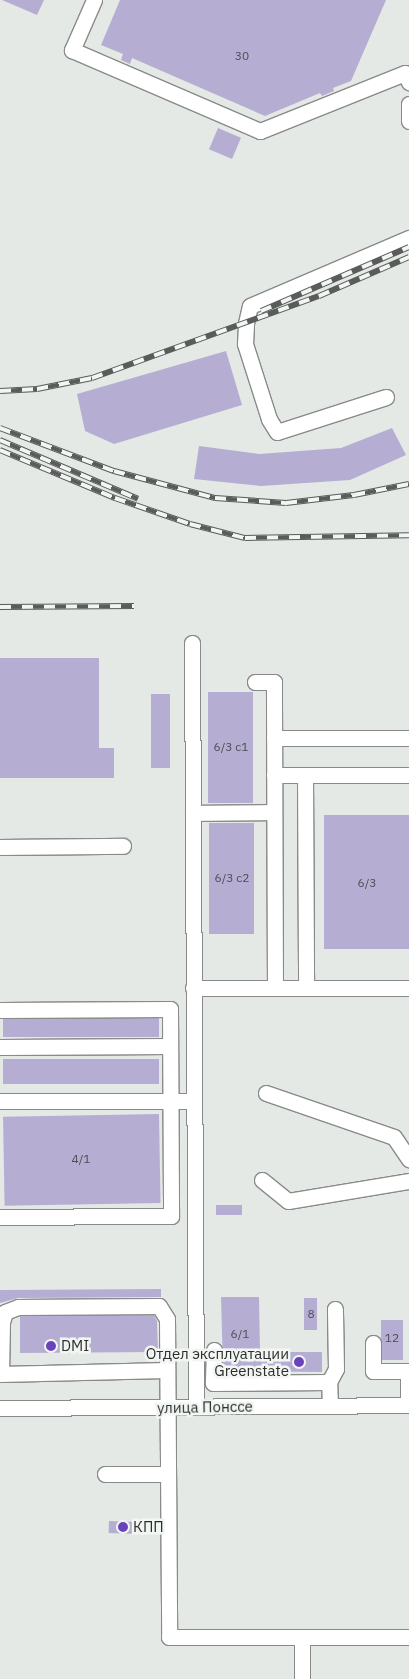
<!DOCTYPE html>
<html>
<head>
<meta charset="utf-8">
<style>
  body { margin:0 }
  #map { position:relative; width:409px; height:1679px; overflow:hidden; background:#e5e9e6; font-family:"IBM Plex Sans",sans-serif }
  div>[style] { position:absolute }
  .building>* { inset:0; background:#b5aed2; transform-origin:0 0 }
  .roads { filter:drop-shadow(1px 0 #888b89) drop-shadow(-1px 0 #888b89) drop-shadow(0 1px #888b89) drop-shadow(0 -1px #888b89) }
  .minor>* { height:15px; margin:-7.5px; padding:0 7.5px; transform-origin:7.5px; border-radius:7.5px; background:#fff }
  .rail>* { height:5.5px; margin-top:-2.75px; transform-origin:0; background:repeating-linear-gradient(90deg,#f2f6f3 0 11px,#5a5c5b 0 22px); box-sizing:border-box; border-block:1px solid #5a5c5b }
  .dots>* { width:14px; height:14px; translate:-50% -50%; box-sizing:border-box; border:2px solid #f2f6f3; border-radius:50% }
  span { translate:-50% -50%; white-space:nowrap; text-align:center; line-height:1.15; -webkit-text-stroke:5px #f2f6f3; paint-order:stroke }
  .number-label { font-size:12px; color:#4e4d56 }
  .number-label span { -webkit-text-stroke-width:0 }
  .poi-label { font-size:15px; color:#2c2d2c }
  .left { translate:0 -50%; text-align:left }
  .right { translate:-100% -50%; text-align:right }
  .street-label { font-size:15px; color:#2c2d2c }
</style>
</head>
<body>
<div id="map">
  <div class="building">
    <i style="clip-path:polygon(2px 0,44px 0,37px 15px)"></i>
    <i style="clip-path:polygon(120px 0,386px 0,351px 81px,333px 88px,334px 91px,322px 96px,320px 93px,265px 116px,132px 58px,130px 64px,121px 60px,123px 54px,101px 45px)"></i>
    <i style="left:218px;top:128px;width:25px;height:23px;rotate:23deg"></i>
    <i style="clip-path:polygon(226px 351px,242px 405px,114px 444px,85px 431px,77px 394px)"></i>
    <i style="clip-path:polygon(392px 428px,406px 455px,350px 480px,261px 486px,194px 479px,199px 446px,259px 454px,341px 448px)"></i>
    <i style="clip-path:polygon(0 658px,99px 658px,99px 748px,114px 748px,114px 778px,0 778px)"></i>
    <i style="left:208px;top:692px;width:45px;height:111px"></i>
    <i style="left:151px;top:694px;width:19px;height:74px"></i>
    <i style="left:409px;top:815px;width:134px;height:85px;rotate:90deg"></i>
    <i style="left:209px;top:823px;width:45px;height:111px"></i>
    <i style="left:159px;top:1018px;width:19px;height:156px;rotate:90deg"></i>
    <i style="left:159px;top:1059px;width:25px;height:156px;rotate:90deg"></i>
    <i style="left:159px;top:1114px;width:89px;height:156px;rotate:89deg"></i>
    <i style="left:242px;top:1205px;width:10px;height:26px;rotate:90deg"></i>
    <i style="clip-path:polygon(161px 1289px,161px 1297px,18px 1298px,0 1303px,0 1290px)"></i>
    <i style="clip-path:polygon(221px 1297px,259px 1297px,260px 1352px,322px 1352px,322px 1372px,223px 1371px)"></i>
    <i style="left:317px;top:1298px;width:32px;height:13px;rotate:90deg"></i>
    <i style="clip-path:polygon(154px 1315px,157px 1321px,158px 1352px,20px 1353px,20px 1316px)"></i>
    <i style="left:381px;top:1320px;width:22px;height:40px"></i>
    <i style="left:109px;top:1521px;width:28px;height:12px;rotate:2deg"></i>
  </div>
  <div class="roads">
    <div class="minor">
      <i style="left:94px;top:0;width:55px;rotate:113.7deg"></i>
      <i style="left:72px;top:50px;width:205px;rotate:23.3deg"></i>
      <i style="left:260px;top:131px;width:156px;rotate:-21.8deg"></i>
      <i style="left:405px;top:73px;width:10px;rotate:66deg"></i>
      <i style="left:409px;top:104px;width:17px;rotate:90deg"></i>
      <i style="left:386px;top:397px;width:114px;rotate:162.2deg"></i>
      <i style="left:277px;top:432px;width:15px;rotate:-122deg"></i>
      <i style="left:269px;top:419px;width:79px;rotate:-107.7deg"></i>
      <i style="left:245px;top:344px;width:21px;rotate:-87deg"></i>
      <i style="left:246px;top:323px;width:17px;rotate:-77deg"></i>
      <i style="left:250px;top:306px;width:173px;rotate:-23.2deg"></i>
      <i style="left:192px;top:643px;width:764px;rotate:89.7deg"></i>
      <i style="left:274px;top:738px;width:135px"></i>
      <i style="left:274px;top:775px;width:135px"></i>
      <i style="left:305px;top:775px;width:213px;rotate:89.7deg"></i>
      <i style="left:193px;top:813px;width:81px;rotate:-0.7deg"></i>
      <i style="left:0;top:847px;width:123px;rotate:-0.5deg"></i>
      <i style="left:193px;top:988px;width:82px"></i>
      <i style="left:275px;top:988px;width:306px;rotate:-90.2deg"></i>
      <i style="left:274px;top:682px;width:19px;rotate:180deg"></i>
      <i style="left:275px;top:988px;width:134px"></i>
      <i style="left:0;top:1010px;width:170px;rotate:-0.3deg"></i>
      <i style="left:170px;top:1009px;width:207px;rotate:89.7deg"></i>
      <i style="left:171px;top:1216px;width:171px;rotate:179.7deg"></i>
      <i style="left:0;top:1047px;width:170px;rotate:-0.3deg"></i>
      <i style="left:266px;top:1093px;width:135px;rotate:19deg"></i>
      <i style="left:394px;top:1137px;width:27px;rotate:56deg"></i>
      <i style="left:0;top:1101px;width:194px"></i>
      <i style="left:262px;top:1180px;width:33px;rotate:39deg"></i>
      <i style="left:288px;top:1201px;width:123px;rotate:-9.4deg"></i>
      <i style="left:373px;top:1343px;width:28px;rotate:90deg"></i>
      <i style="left:373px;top:1371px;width:35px"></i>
      <i style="left:408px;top:1371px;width:34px;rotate:90deg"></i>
      <i style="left:214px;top:1350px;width:33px;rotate:92deg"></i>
      <i style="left:213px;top:1383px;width:116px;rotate:-0.5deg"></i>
      <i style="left:0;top:1374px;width:166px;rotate:-1.4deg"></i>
      <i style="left:1px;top:1374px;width:52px;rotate:-88.9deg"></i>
      <i style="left:2px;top:1322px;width:10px;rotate:-73deg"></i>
      <i style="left:5px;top:1312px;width:14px;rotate:-21deg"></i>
      <i style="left:18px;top:1307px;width:141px;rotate:-0.4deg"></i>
      <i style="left:159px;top:1306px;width:15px;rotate:58deg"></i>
      <i style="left:167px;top:1319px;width:318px;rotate:89.6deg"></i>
      <i style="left:169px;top:1637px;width:240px"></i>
      <i style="left:330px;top:1406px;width:24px;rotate:-92deg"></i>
      <i style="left:329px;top:1382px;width:15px;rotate:-62deg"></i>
      <i style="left:336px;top:1369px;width:60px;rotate:-91deg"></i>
      <i style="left:0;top:1408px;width:409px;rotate:-0.4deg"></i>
      <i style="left:105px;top:1474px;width:61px"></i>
      <i style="left:302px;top:1679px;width:42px;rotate:-90deg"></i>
    </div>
  </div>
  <div class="rail">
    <i style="left:261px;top:311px;width:161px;rotate:-23.4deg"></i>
    <i style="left:0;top:391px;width:37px;rotate:-3deg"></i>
    <i style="left:37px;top:389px;width:56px;rotate:-11.3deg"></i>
    <i style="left:92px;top:378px;width:241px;rotate:-19.9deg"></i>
    <i style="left:319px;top:296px;width:98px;rotate:-23.4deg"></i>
    <i style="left:0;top:428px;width:122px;rotate:20.7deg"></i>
    <i style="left:114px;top:471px;width:105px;rotate:15deg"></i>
    <i style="left:215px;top:498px;width:71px;rotate:4deg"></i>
    <i style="left:286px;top:503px;width:68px;rotate:-6.7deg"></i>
    <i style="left:354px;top:495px;width:56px;rotate:-11.3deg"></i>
    <i style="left:0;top:440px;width:150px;rotate:23.1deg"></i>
    <i style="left:0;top:450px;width:125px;rotate:22.7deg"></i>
    <i style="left:115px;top:498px;width:79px;rotate:19.1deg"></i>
    <i style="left:190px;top:524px;width:57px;rotate:14.3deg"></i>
    <i style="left:245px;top:538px;width:164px;rotate:-1deg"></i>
    <i style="left:0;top:607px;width:134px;rotate:-0.4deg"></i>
  </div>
  <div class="dots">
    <i style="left:51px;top:1346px;background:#6a43bb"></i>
    <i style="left:299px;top:1362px;background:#6a43bb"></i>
    <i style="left:123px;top:1527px;background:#6a43bb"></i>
  </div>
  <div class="number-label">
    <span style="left:242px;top:56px">30</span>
    <span style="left:231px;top:747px">6/3 с1</span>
    <span style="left:232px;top:878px">6/3 с2</span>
    <span style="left:367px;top:883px">6/3</span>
    <span style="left:81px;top:1159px">4/1</span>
    <span style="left:311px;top:1314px">8</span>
    <span style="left:240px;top:1334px">6/1</span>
    <span style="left:392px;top:1338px">12</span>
  </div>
  <div class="poi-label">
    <span class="left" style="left:61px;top:1346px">DMI</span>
    <span class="right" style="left:289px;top:1362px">Отдел эксплуатации<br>Greenstate</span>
    <span class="left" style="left:133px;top:1527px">КПП</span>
  </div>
  <div class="street-label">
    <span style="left:205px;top:1407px;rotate:-1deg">улица Понссе</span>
  </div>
</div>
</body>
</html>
